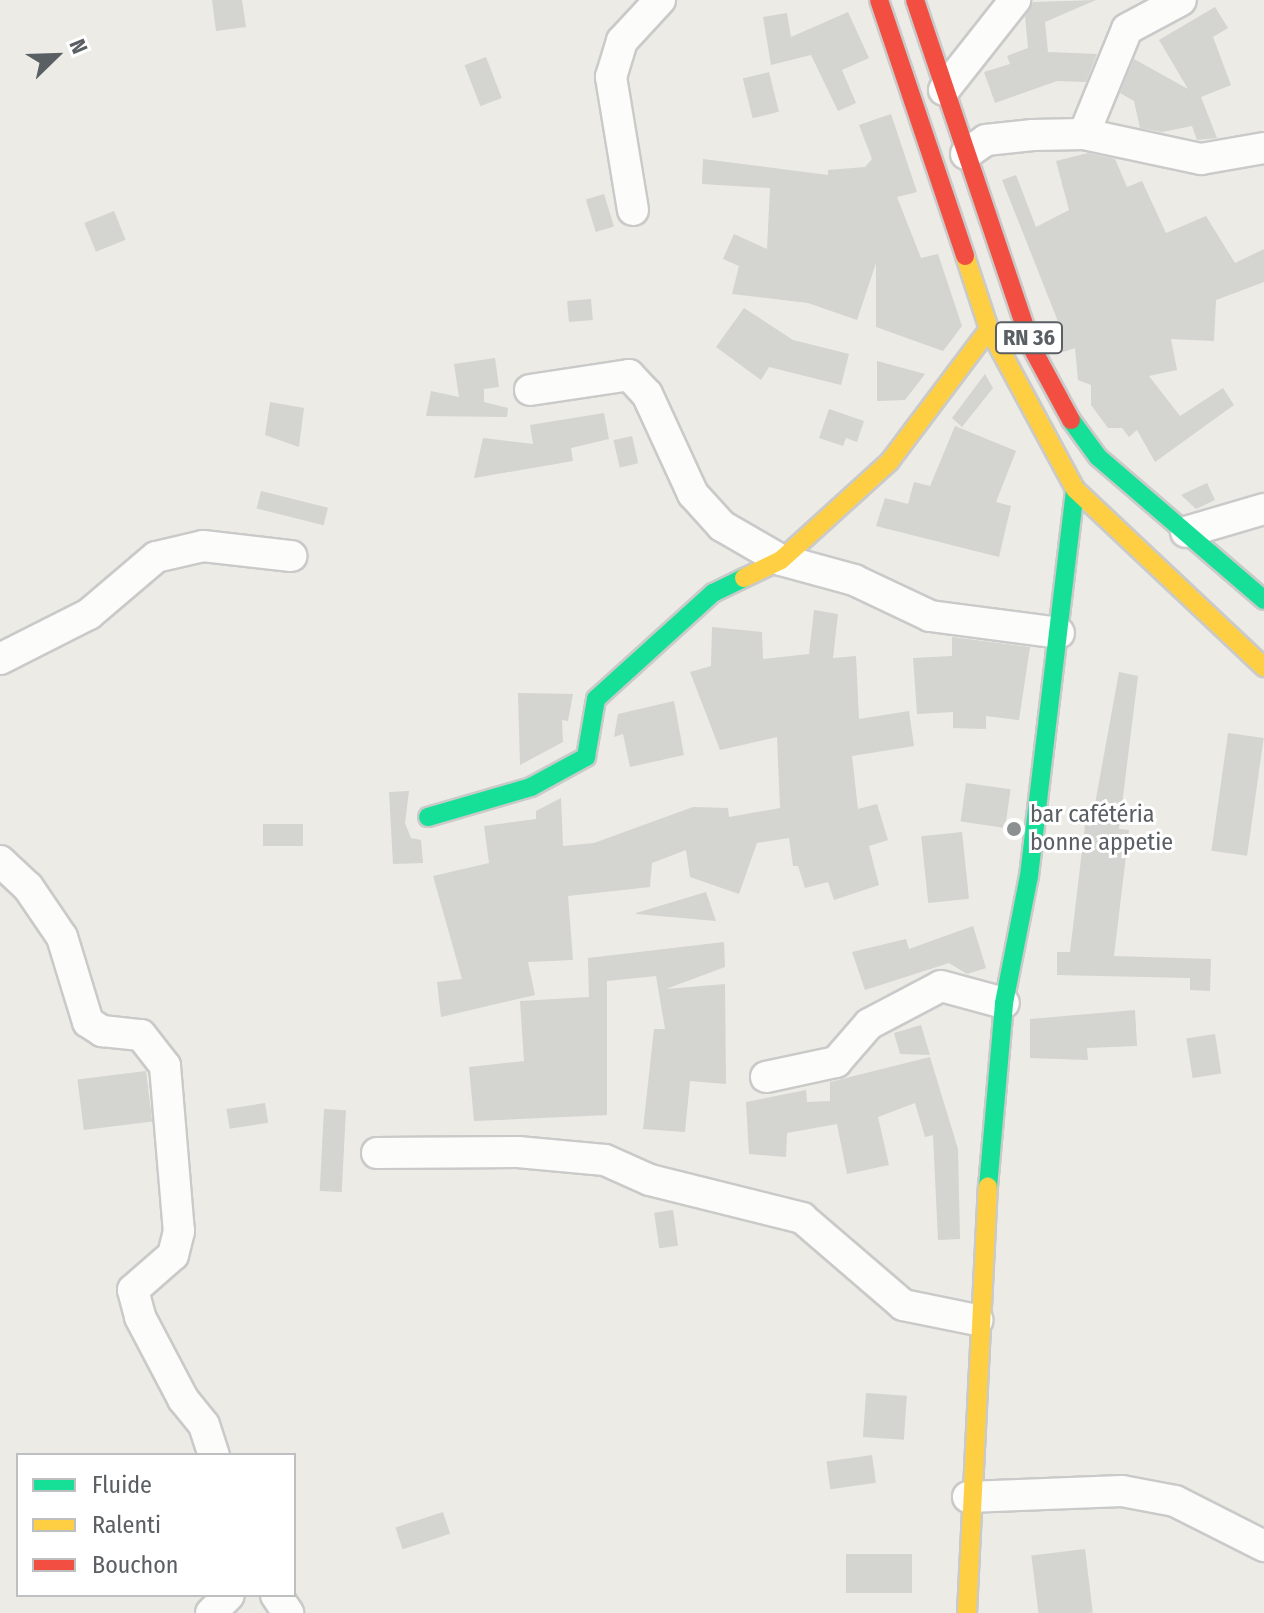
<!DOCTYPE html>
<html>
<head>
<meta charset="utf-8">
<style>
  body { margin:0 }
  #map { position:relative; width:1264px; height:1613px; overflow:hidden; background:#ecebe5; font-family:"Fira Sans Condensed",sans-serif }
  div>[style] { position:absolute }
  .building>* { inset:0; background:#d4d4d0; transform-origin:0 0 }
  .roads { filter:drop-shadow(2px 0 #c9cac9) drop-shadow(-2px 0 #c9cac9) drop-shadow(0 2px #c9cac9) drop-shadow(0 -2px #c9cac9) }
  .street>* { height:30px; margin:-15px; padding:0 15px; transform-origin:15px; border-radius:15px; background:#fcfcfb }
  .fast>* { height:18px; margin:-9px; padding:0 9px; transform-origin:9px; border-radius:9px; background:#16e098 }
  .slow>* { height:18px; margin:-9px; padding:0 9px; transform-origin:9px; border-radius:9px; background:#ffcf43 }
  .jam>* { height:18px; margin:-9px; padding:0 9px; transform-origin:9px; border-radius:9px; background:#f24e42 }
  .dots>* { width:22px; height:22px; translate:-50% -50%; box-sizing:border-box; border:4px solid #fff; border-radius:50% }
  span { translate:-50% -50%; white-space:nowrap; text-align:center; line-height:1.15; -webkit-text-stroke:6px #fff; paint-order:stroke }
  .shield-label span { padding:2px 6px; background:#fff; border:2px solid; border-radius:6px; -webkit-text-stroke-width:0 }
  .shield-label { font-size:22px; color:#5a5f64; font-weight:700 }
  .poi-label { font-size:24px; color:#5a5f64 }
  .left { translate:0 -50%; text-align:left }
  .legend { position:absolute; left:16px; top:1453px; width:280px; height:144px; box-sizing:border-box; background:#fff; border:2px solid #bdbfc1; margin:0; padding:10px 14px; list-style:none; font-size:24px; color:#5a5f64 }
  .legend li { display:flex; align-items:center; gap:16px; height:40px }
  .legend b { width:40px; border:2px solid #bdbfc1 }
  .north { position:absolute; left:16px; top:16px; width:80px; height:80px; -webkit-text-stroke:6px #fff; paint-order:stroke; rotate:67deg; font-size:22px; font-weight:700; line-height:32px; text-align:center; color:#5a5f64 }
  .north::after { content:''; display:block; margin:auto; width:28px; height:36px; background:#5a5f64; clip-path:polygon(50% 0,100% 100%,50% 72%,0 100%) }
</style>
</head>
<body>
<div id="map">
  <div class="building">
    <i style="clip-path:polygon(212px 0,242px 0,246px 27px,216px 31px)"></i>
    <i style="clip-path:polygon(1096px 0,1045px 22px,1048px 52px,1097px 54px,1086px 82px,1057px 81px,995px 103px,984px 72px,1010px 64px,1007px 56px,1028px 48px,1025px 16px,1033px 2px)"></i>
    <i style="clip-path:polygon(1215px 7px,1228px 28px,1213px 37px,1231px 85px,1201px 97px,1217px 138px,1197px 140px,1192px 126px,1162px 132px,1140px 128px,1134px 101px,1120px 93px,1134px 59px,1188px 89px,1159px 40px)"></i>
    <i style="clip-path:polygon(848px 12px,869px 58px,842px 70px,856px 103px,838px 111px,811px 55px,771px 65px,763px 17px,787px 13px,791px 37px)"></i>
    <i style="left:486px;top:57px;width:44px;height:23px;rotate:69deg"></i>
    <i style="left:769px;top:72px;width:41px;height:27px;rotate:76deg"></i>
    <i style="clip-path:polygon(891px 114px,917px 192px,897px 197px,921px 258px,938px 254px,962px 326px,943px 351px,876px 327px,876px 263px,857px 320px,808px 303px,732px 294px,739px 266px,723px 259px,734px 234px,767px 249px,770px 188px,702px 184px,703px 159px,828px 175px,828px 170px,865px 167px,872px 159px,859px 125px)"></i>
    <i style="clip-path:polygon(1088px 153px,1115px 159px,1127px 187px,1142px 181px,1166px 233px,1206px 216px,1235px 263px,1264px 249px,1264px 282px,1216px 300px,1214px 341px,1171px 339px,1177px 370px,1149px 376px,1180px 416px,1223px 388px,1234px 405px,1155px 462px,1137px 430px,1129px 437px,1122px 428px,1108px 428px,1091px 405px,1091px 385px,1078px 380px,1075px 348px,1063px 352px,1055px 338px,1053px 332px,1061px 329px,1002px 180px,1016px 175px,1036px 227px,1069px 210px,1056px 161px)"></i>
    <i style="left:604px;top:194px;width:34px;height:19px;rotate:73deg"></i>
    <i style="left:114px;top:211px;width:31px;height:32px;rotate:68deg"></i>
    <i style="left:591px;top:299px;width:21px;height:24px;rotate:85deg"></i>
    <i style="clip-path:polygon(744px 308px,793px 340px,849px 354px,841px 385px,769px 367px,761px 380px,716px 347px)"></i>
    <i style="clip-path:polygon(495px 358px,499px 387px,484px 389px,484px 402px,508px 408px,507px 417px,426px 416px,431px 391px,459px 397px,454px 364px)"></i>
    <i style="clip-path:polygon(877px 361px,925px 374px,905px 400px,877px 401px)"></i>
    <i style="clip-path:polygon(985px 374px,993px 388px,962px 427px,952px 418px)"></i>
    <i style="clip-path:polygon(270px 402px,304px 408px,299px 447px,265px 435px)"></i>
    <i style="clip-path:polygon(829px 409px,864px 421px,857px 442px,846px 438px,843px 446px,819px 438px)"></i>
    <i style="clip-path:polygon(604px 413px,609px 439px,571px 448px,573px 461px,474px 478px,483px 438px,533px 444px,530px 425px)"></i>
    <i style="clip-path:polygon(955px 426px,1016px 451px,996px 502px,1011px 506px,999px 557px,876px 526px,885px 498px,908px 504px,914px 482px,930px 486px)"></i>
    <i style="left:632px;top:436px;width:28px;height:19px;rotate:77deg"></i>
    <i style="clip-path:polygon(1207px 483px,1215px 500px,1196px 509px,1181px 495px)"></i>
    <i style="left:261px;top:491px;width:69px;height:18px;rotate:14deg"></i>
    <i style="clip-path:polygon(814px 610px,838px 614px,833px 658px,856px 656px,859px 719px,909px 711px,914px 746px,852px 756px,858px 809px,877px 804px,888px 840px,869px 846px,879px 885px,834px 900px,828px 882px,805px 888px,798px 866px,793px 866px,789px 838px,757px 843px,739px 894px,690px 877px,686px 850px,652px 863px,650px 887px,568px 896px,573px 960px,528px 962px,535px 995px,441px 1017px,437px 982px,462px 979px,433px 876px,489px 863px,484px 826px,536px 819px,536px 811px,561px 798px,563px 846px,594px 843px,693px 807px,728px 808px,729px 817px,780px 808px,777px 737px,720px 750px,690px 672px,711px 666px,712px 627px,762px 632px,763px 659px,809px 654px)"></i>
    <i style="clip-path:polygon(952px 637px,1030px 647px,1019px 720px,986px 716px,986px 729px,953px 728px,953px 712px,917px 714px,913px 658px,952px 656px)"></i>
    <i style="clip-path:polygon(1119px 672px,1138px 676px,1119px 829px,1129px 830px,1114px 956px,1211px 959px,1210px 991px,1190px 990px,1190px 978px,1057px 975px,1057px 952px,1070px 952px,1085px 825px,1091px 826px)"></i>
    <i style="clip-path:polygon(518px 693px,573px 694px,568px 721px,562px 720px,563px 742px,520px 765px)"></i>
    <i style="clip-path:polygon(674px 701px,684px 755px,630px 767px,623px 734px,614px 737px,618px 714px)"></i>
    <i style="left:1228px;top:733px;width:36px;height:119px;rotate:8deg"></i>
    <i style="left:966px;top:783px;width:45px;height:39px;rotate:8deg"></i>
    <i style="clip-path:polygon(409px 791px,405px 823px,411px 838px,421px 840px,423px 863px,393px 864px,389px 792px)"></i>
    <i style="left:303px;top:824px;width:22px;height:40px;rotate:90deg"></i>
    <i style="left:962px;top:832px;width:67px;height:41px;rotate:84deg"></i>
    <i style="clip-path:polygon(706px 892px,716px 921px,636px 914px,636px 913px)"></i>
    <i style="clip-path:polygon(973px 926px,986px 968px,967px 974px,949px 963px,865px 990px,852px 952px,906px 939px,909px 949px)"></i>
    <i style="clip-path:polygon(724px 942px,725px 967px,666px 989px,725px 984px,726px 1084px,690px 1081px,685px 1132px,643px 1129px,654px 1029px,665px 1029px,656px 976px,607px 981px,607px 1115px,474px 1121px,469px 1067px,524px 1061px,520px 1001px,589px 997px,588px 958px)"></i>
    <i style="clip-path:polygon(1135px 1010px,1137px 1046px,1087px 1048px,1088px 1060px,1030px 1058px,1030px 1019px)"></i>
    <i style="clip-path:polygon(921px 1025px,930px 1055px,900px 1054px,894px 1033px)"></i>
    <i style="left:1215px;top:1034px;width:40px;height:29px;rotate:81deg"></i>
    <i style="clip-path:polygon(930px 1057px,958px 1149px,960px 1239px,938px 1240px,933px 1135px,925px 1137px,915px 1103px,878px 1117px,889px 1165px,847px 1174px,837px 1124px,787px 1133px,786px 1157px,749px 1154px,746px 1102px,806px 1090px,807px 1102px,830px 1101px,830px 1082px)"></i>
    <i style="left:146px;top:1071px;width:51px;height:69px;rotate:83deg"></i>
    <i style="left:265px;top:1103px;width:20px;height:39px;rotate:81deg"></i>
    <i style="left:324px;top:1109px;width:22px;height:82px;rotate:3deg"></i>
    <i style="left:673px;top:1210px;width:36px;height:19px;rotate:82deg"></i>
    <i style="left:866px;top:1393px;width:41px;height:44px;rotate:4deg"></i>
    <i style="left:872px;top:1455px;width:28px;height:46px;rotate:82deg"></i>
    <i style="left:443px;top:1512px;width:23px;height:50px;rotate:72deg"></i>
    <i style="left:1085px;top:1549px;width:64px;height:54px;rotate:83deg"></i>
    <i style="left:912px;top:1554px;width:39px;height:66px;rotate:90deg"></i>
  </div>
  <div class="roads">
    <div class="street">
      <i style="left:944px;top:90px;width:115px;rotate:-51.7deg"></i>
      <i style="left:1084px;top:134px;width:113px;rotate:-67.7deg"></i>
      <i style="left:1127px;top:29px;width:61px;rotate:-28.2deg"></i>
      <i style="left:966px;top:154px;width:24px;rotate:-35deg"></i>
      <i style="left:986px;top:140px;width:47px;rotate:-6.1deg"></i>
      <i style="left:1033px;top:135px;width:51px;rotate:-1.1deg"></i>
      <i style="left:1084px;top:134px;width:120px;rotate:12.1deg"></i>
      <i style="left:1201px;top:159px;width:64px;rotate:-9.9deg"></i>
      <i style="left:633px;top:210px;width:135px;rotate:-99.4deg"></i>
      <i style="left:611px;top:77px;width:38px;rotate:-73deg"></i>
      <i style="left:622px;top:41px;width:56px;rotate:-47.2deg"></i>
      <i style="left:530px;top:390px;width:100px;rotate:-8.6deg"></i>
      <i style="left:629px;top:375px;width:26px;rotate:47deg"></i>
      <i style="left:647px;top:394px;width:110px;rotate:65.3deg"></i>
      <i style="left:693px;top:494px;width:43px;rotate:47.8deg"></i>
      <i style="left:722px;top:526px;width:68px;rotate:30deg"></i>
      <i style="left:781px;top:560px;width:76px;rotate:15.3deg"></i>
      <i style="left:854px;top:580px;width:84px;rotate:25.3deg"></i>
      <i style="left:930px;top:616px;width:130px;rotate:7.5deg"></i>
      <i style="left:1186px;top:532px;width:81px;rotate:-16.4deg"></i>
      <i style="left:0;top:659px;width:100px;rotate:-26.8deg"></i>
      <i style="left:89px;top:614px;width:88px;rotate:-40.4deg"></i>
      <i style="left:156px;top:557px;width:48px;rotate:-13.2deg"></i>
      <i style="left:203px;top:546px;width:89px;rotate:6.5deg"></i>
      <i style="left:0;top:861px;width:38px;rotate:43deg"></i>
      <i style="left:28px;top:887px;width:60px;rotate:55.8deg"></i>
      <i style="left:62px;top:937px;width:89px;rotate:73deg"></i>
      <i style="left:88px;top:1022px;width:17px;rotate:33deg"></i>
      <i style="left:102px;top:1031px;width:39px;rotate:6deg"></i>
      <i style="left:141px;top:1035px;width:39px;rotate:52deg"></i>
      <i style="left:165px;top:1066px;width:166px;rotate:85.2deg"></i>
      <i style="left:179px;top:1231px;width:25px;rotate:104deg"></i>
      <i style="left:173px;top:1255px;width:53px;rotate:138.8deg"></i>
      <i style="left:133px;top:1290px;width:28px;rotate:75deg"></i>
      <i style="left:140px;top:1317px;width:93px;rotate:62.3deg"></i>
      <i style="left:183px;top:1399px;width:33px;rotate:51deg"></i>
      <i style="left:204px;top:1425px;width:32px;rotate:72deg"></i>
      <i style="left:766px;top:1077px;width:72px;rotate:-12.1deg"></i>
      <i style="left:836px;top:1062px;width:50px;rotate:-49deg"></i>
      <i style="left:869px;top:1024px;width:81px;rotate:-27.8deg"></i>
      <i style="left:941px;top:986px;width:65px;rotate:15.1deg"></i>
      <i style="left:377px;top:1153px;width:141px;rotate:-0.4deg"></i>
      <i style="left:518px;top:1152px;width:87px;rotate:5.3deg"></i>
      <i style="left:605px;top:1160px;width:49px;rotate:24deg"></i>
      <i style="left:650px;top:1180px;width:157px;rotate:14deg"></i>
      <i style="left:802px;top:1218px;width:133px;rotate:40.7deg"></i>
      <i style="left:903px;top:1305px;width:76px;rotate:11.5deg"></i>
      <i style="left:968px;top:1497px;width:154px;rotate:-2.2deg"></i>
      <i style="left:1122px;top:1491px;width:54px;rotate:10.7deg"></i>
      <i style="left:1175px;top:1501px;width:100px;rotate:26.8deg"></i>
      <i style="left:276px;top:1595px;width:22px;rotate:56deg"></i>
      <i style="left:211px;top:1613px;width:25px;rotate:-45deg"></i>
    </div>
    <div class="fast">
      <i style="left:1071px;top:420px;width:46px;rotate:53.9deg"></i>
      <i style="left:1098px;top:457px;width:219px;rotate:40.7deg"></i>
      <i style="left:428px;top:817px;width:107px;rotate:-16.2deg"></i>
      <i style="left:531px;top:787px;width:63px;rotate:-28.6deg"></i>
      <i style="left:586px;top:757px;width:59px;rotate:-80.2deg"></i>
      <i style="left:596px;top:699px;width:158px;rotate:-42.2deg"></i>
      <i style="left:713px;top:593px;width:34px;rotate:-26deg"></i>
      <i style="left:988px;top:1187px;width:185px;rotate:-85deg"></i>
      <i style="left:1004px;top:1003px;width:129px;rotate:-78.9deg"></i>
      <i style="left:1029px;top:876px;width:390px;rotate:-83.2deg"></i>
    </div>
    <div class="slow">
      <i style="left:965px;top:256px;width:77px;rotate:71.8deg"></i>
      <i style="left:989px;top:329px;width:182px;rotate:61.7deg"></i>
      <i style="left:1075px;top:489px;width:260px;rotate:43.3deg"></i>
      <i style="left:744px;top:578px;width:41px;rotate:-25.9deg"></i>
      <i style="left:781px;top:560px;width:147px;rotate:-42.2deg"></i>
      <i style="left:890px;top:461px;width:165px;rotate:-53.1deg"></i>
      <i style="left:967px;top:1613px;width:427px;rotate:-87.2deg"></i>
    </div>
    <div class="jam">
      <i style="left:879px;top:0;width:270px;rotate:71.4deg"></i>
      <i style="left:915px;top:0;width:367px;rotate:71.4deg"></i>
      <i style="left:1032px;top:348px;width:82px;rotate:61.6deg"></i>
    </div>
  </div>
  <div class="dots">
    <i style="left:1014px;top:829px;background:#8d9091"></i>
  </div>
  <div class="shield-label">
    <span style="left:1029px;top:338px">RN 36</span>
  </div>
  <div class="poi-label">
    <span class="left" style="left:1030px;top:829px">bar cafétéria<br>bonne appetie</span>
  </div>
  <ul class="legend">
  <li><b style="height:10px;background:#16e098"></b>Fluide</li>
  <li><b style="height:10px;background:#ffcf43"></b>Ralenti</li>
  <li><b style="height:10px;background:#f24e42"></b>Bouchon</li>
  </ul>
  <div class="north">N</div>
</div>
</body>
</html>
